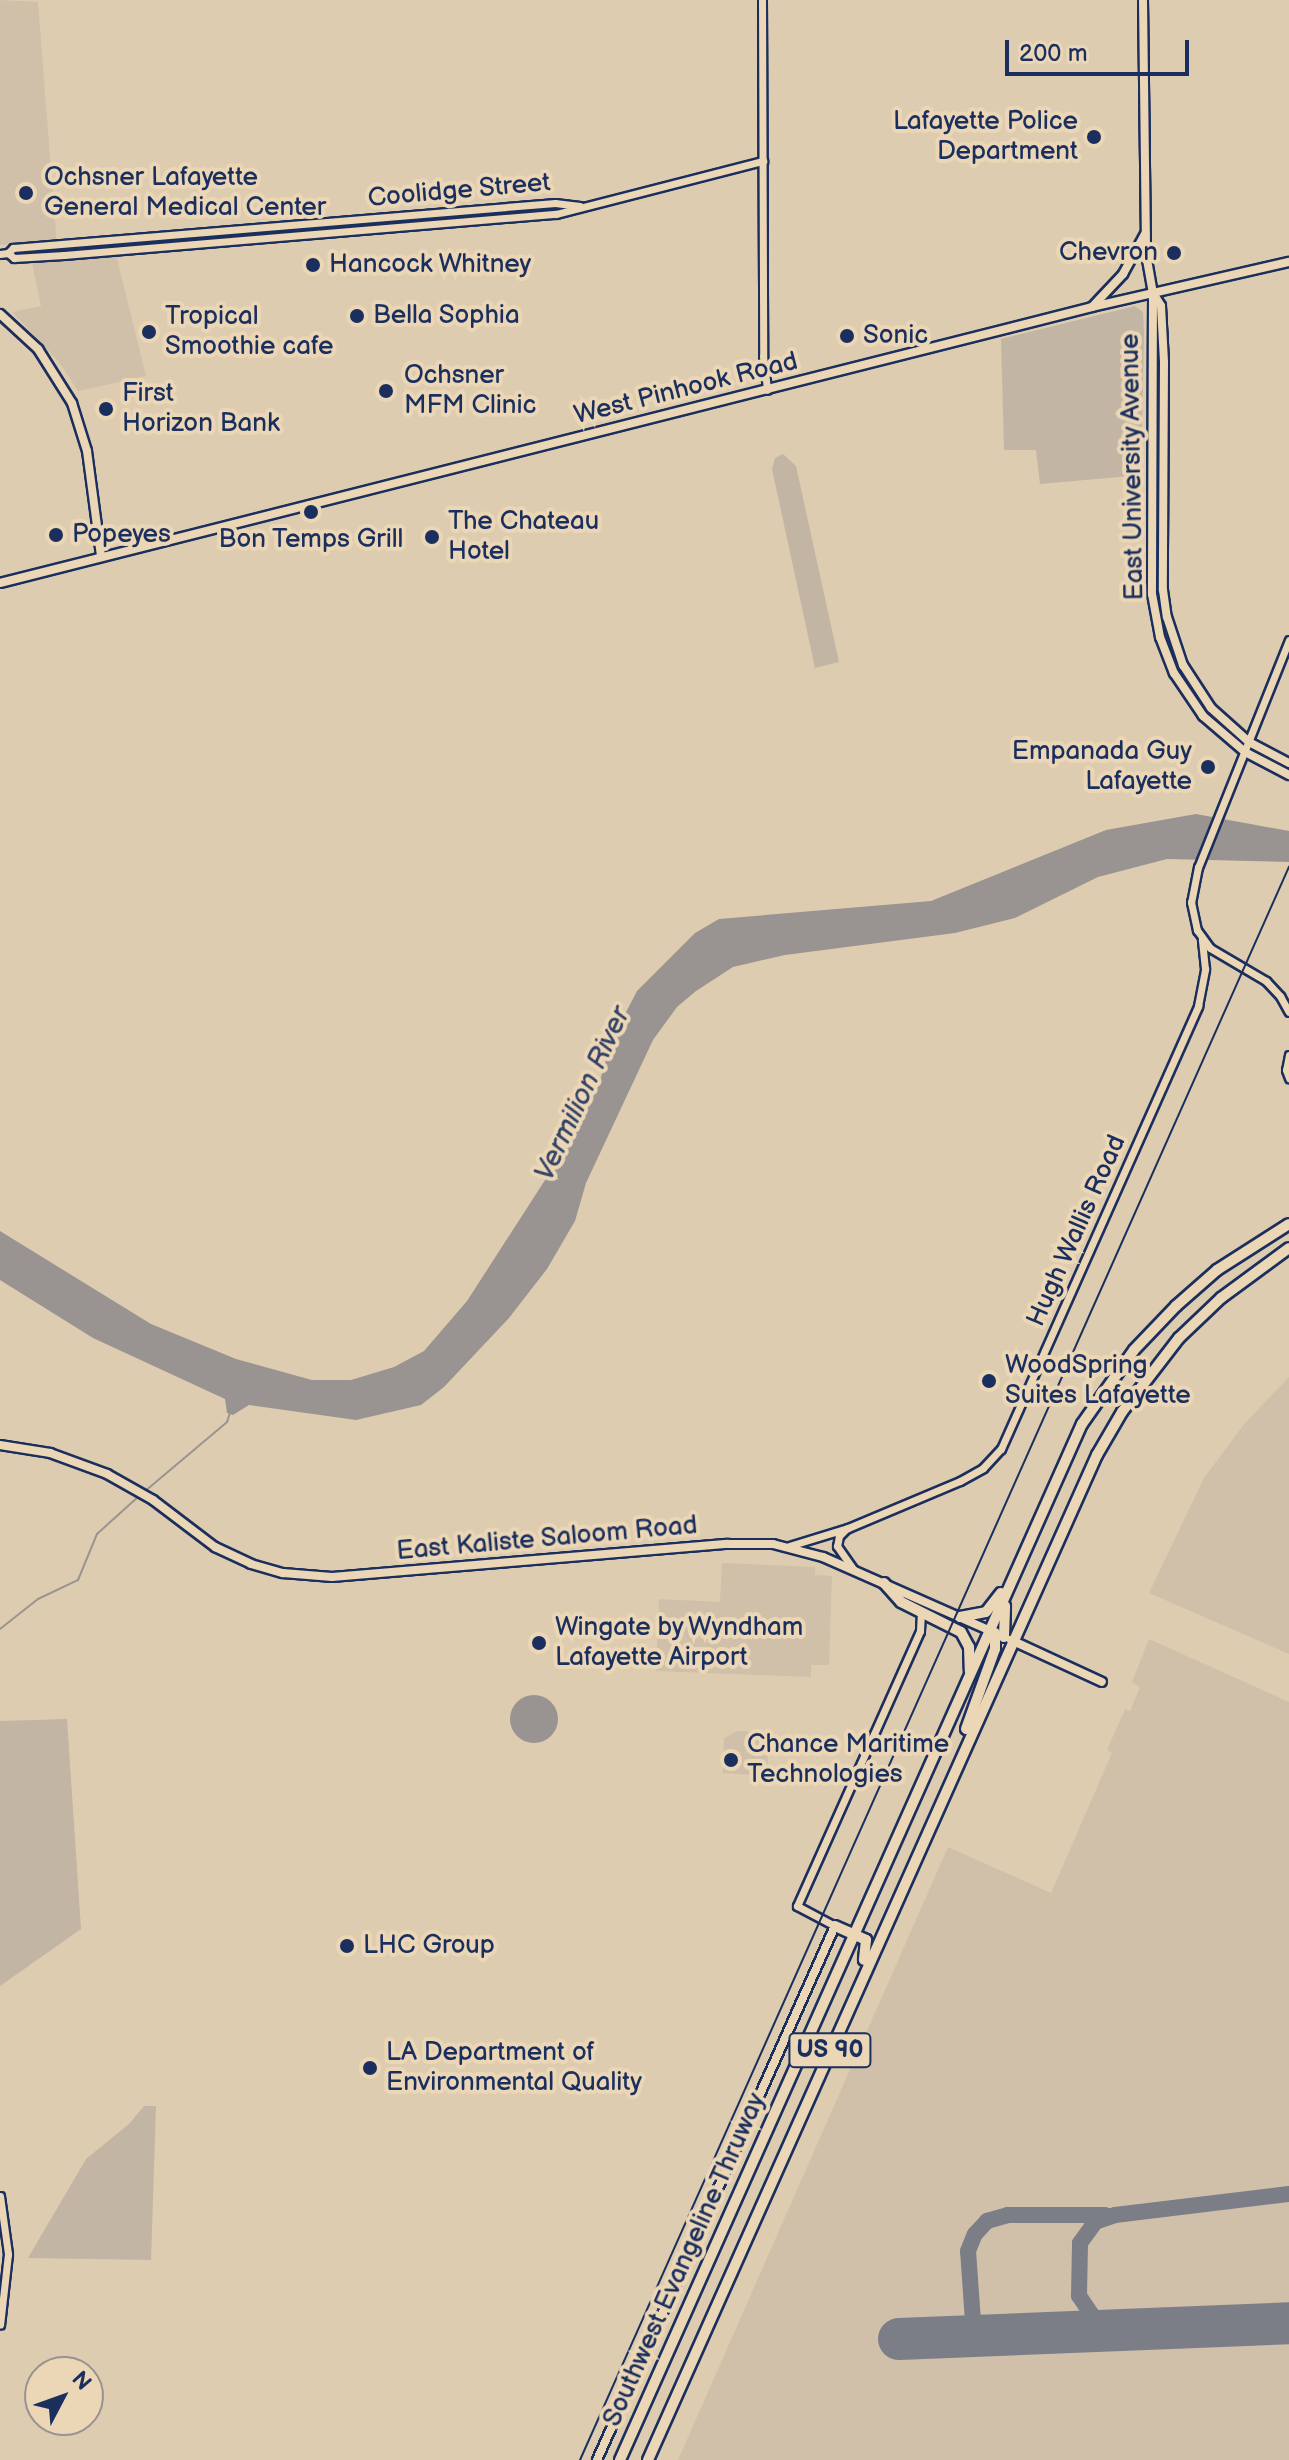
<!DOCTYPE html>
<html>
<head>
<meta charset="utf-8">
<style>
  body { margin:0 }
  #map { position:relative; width:1289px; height:2460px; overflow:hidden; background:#deccb0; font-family:"Balsamiq Sans",sans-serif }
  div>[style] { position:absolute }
  .built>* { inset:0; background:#d0c0aa }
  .green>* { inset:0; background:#c2b5a3 }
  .water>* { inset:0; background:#999492 }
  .round { border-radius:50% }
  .stream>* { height:2px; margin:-1px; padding:0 1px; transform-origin:1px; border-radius:1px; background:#999492 }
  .taxiway>* { height:16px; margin:-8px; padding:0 8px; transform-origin:8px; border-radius:8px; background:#7c7e87 }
  .runway>* { height:42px; margin:-21px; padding:0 21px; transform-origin:21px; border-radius:21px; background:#7c7e87 }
  .roads { filter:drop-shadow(2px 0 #1b2f5e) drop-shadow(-2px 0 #1b2f5e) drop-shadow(0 2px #1b2f5e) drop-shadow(0 -2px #1b2f5e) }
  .minor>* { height:7px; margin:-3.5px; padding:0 3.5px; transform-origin:3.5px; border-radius:3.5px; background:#ebd6b5 }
  .major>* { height:8px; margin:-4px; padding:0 4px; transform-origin:4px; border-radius:4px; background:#ebd6b5 }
  .highway>* { height:10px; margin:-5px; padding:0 5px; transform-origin:5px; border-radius:5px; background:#ebd6b5 }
  .rail>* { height:2px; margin:-1px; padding:0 1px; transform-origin:1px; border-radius:1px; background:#1b2f5e }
  .dots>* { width:22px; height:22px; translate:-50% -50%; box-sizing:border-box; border:4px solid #ebd6b5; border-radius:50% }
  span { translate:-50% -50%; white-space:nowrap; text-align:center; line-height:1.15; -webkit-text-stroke:8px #ebd6b5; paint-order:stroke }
  .shield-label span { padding:2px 6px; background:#ebd6b5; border:2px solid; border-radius:6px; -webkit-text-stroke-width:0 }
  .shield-label { font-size:24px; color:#1b2f5e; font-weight:700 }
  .poi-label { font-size:26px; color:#1b2f5e }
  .right { translate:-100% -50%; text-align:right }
  .left { translate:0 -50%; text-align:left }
  .street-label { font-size:26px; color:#1b2f5e }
  .water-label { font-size:28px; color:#344368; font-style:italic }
  .north { position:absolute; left:24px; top:2356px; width:80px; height:80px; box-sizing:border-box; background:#ebd6b5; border:2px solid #989392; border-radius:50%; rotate:49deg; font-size:22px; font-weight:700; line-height:32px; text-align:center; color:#1b2f5e }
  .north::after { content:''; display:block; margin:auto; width:28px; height:36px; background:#1b2f5e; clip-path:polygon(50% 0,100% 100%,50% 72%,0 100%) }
  .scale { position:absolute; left:1005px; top:40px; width:184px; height:36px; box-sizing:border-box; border:4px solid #1b2f5e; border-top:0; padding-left:10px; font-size:24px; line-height:28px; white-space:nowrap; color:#1b2f5e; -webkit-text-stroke:6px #ebd6b5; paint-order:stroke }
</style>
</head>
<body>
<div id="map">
  <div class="built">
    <i style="clip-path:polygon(0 0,38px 2px,58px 260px,116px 255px,146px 376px,78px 391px,59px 362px,12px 312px,41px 306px,28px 243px,0 245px)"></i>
    <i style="clip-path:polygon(1289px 1377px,1289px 1654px,1149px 1593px,1204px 1478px,1245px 1423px)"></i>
    <i style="clip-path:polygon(722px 1563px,815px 1567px,815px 1575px,832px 1576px,829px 1665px,811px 1665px,811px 1677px,656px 1671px,659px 1599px,720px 1602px)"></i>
    <i style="clip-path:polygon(1149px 1639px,1289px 1702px,1289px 2460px,678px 2460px,948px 1847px,1051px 1893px,1112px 1753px,1107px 1750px,1125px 1709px,1130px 1711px,1140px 1687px,1132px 1682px)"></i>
    <i style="clip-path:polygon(737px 1731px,769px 1732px,767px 1776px,723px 1773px,724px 1738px)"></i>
  </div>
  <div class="green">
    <i style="clip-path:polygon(1135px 306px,1143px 312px,1144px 334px,1141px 475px,1040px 484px,1036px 450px,1004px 450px,1001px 339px)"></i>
    <i style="clip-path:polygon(783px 454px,796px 466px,839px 662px,815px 668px,772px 469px,775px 458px)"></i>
    <i style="clip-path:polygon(67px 1719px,81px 1929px,0 1986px,0 1721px)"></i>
    <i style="clip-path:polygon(144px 2106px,156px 2106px,151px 2260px,28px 2258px,86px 2159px,129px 2124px)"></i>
  </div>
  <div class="water">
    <i style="clip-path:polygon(1196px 814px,1289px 831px,1289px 862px,1167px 859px,1098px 877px,1015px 918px,955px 933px,785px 955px,733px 967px,696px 991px,677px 1007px,653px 1040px,586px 1183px,575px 1221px,547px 1269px,509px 1318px,444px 1387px,421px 1405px,356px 1420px,249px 1405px,233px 1415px,227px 1413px,225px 1399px,93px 1338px,0 1280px,0 1231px,151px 1324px,236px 1359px,312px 1380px,351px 1380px,394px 1367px,424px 1351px,467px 1301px,576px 1132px,599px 1084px,612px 1039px,637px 991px,695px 933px,719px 919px,931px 901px,1106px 830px)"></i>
    <i class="round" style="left:510px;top:1695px;width:48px;height:48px"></i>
  </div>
  <div class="stream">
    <i style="left:144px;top:1492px;width:109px;rotate:-40.1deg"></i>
    <i style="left:227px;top:1422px;width:9px;rotate:-72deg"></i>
    <i style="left:0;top:1629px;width:48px;rotate:-38.3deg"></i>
    <i style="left:38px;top:1599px;width:44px;rotate:-25.4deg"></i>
    <i style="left:78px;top:1580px;width:50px;rotate:-67.6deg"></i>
    <i style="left:97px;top:1534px;width:57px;rotate:-42.1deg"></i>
  </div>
  <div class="taxiway">
    <i style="left:1117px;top:2330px;width:23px;rotate:-157deg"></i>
    <i style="left:1096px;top:2321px;width:30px;rotate:-124deg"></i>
    <i style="left:1079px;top:2296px;width:53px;rotate:-88.9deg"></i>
    <i style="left:1080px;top:2243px;width:26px;rotate:-54deg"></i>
    <i style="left:1095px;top:2222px;width:21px;rotate:-19deg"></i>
    <i style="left:1115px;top:2215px;width:175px;rotate:-6.9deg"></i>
    <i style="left:974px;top:2336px;width:85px;rotate:-94deg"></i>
    <i style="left:968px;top:2251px;width:18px;rotate:-68deg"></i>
    <i style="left:975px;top:2234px;width:18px;rotate:-47deg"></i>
    <i style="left:987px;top:2221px;width:22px;rotate:-16deg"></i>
    <i style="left:1008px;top:2215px;width:97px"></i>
  </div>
  <div class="runway">
    <i style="left:899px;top:2339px;width:390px;rotate:-2.3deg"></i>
  </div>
  <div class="roads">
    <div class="minor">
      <i style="left:762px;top:0;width:356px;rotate:89.8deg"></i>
      <i style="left:763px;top:356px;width:34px;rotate:83deg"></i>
      <i style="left:8px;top:253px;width:7px;rotate:-45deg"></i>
      <i style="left:13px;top:248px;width:544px;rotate:-4.75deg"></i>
      <i style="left:555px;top:203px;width:25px;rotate:7deg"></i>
      <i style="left:0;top:254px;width:8px;rotate:-7deg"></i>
      <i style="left:8px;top:253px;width:8px;rotate:40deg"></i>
      <i style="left:14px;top:258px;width:50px;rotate:-3.4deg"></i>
      <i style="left:64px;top:255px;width:494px;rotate:-4.8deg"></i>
      <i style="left:556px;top:214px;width:214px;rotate:-14.4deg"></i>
      <i style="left:1289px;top:640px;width:245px;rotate:111.8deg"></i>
      <i style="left:1198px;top:867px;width:36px;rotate:101deg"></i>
      <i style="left:1191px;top:902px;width:29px;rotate:78deg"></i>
      <i style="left:1197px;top:930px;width:22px;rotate:54deg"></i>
      <i style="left:1210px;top:948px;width:65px;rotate:30.5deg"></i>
      <i style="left:1266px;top:981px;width:21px;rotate:47deg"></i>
      <i style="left:1280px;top:996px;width:18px;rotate:61deg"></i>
      <i style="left:1289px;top:1055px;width:15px;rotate:101deg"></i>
      <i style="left:1286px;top:1070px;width:9px;rotate:69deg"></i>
      <i style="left:846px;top:1529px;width:10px;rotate:135deg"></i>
      <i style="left:839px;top:1536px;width:10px;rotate:101deg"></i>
      <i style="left:837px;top:1546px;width:29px;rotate:55deg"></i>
      <i style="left:789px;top:1546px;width:62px;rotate:-17deg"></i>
      <i style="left:848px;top:1528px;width:121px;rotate:-22.8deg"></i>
      <i style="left:960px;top:1481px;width:26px;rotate:-29deg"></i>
      <i style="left:983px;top:1468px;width:26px;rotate:-47deg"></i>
      <i style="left:1001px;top:1449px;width:485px;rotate:-66deg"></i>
      <i style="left:1198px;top:1006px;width:38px;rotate:-79deg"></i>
      <i style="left:1205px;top:969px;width:30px;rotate:-96deg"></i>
      <i style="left:835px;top:1926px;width:43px;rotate:-152.2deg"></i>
      <i style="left:797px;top:1906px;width:301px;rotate:-65.9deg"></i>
      <i style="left:920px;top:1631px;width:18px;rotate:-87deg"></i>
      <i style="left:0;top:2196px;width:59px;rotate:82.1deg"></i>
      <i style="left:8px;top:2254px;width:71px;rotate:96.4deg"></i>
    </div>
    <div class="major">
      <i style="left:1143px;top:0;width:254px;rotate:89.3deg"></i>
      <i style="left:1146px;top:254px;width:40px;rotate:80deg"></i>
      <i style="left:1153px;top:293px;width:15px;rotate:58deg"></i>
      <i style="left:1161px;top:306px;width:56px;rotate:86.9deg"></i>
      <i style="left:1164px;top:362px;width:228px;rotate:90.3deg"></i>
      <i style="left:1163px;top:590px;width:27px;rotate:82deg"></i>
      <i style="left:1167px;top:617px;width:51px;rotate:71.6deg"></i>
      <i style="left:1183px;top:665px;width:51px;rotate:56.9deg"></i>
      <i style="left:1211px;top:708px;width:51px;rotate:41.8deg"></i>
      <i style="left:1249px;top:742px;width:45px;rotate:27.7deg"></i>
      <i style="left:1153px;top:293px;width:301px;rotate:90.2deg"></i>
      <i style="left:1152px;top:594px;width:44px;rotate:79.5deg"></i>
      <i style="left:1160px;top:637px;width:39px;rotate:69deg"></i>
      <i style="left:1174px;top:673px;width:52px;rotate:56deg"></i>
      <i style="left:1203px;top:716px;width:55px;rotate:40.6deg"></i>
      <i style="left:1245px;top:752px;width:50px;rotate:27.6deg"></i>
      <i style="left:1093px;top:306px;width:44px;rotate:-46.8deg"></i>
      <i style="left:1123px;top:274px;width:46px;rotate:-61.2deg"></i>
      <i style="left:0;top:314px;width:52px;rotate:42.6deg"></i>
      <i style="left:38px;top:349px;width:64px;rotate:57.8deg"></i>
      <i style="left:72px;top:403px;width:50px;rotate:72.6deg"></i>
      <i style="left:87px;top:451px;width:106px;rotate:82.4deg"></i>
      <i style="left:0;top:583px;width:1126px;rotate:-14.18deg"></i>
      <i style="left:1092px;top:307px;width:202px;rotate:-12.9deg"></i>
      <i style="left:0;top:1445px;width:51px;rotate:9.1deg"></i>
      <i style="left:50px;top:1453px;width:61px;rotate:20.2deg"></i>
      <i style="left:107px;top:1474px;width:53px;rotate:29.5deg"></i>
      <i style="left:153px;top:1500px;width:78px;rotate:37.2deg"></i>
      <i style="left:215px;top:1547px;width:40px;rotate:25deg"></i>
      <i style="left:251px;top:1564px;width:33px;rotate:16deg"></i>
      <i style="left:283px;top:1573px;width:49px;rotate:4.7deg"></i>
      <i style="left:332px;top:1577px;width:397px;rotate:-4.8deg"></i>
      <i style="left:728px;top:1544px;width:45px"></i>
      <i style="left:773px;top:1544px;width:52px;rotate:14.6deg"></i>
      <i style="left:823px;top:1557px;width:188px;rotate:23.8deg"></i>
      <i style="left:1011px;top:1640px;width:100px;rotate:24.8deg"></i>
      <i style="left:597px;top:2460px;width:585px;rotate:-65.98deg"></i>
    </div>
    <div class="highway">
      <i style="left:884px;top:1583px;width:25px;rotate:48deg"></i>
      <i style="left:901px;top:1602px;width:67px;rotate:26.6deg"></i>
      <i style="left:961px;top:1632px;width:17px;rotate:62deg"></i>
      <i style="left:969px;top:1647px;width:24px;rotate:88deg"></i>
      <i style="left:960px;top:1617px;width:26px;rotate:-11deg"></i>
      <i style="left:986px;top:1612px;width:24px;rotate:-52deg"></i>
      <i style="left:1004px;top:1637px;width:31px;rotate:-88deg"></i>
      <i style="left:966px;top:1729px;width:85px;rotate:-70.1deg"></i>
      <i style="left:995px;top:1649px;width:16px;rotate:-90deg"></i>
      <i style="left:835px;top:1926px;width:34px;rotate:24deg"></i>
      <i style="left:866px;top:1940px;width:20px;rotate:96deg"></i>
      <i style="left:620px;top:2460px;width:1134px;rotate:-65.97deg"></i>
      <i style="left:1082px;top:1424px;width:90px;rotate:-54.9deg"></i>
      <i style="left:1134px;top:1350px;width:61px;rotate:-46.3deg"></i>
      <i style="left:1176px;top:1306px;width:55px;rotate:-41.3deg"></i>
      <i style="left:1217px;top:1270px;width:85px;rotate:-32.6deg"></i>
      <i style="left:648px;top:2460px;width:1101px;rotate:-65.93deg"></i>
      <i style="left:1097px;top:1455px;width:50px;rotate:-59.8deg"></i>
      <i style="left:1122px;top:1412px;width:93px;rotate:-52.4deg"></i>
      <i style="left:1179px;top:1338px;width:58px;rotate:-43.6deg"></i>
      <i style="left:1221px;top:1298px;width:84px;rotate:-36.3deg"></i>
    </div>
  </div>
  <div class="rail">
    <i style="left:580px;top:2460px;width:1744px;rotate:-66.01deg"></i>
  </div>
  <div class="dots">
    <i style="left:1094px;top:137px;background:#1b2f5e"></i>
    <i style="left:26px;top:193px;background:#1b2f5e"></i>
    <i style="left:1174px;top:253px;background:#1b2f5e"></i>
    <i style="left:313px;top:265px;background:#1b2f5e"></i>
    <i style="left:357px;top:316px;background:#1b2f5e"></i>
    <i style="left:149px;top:332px;background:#1b2f5e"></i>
    <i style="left:847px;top:336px;background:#1b2f5e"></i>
    <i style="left:386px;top:391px;background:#1b2f5e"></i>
    <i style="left:106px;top:409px;background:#1b2f5e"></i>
    <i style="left:311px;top:512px;background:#1b2f5e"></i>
    <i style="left:56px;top:535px;background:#1b2f5e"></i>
    <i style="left:432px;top:537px;background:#1b2f5e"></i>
    <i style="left:1208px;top:767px;background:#1b2f5e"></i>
    <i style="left:989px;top:1381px;background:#1b2f5e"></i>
    <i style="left:539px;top:1643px;background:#1b2f5e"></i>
    <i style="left:731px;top:1760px;background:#1b2f5e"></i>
    <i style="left:347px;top:1946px;background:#1b2f5e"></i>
    <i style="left:370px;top:2068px;background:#1b2f5e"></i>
  </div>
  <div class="shield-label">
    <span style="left:830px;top:2050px">US 90</span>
  </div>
  <div class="poi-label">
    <span class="right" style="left:1078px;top:137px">Lafayette Police<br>Department</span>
    <span class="left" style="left:44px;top:193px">Ochsner Lafayette<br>General Medical Center</span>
    <span class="right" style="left:1158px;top:253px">Chevron</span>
    <span class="left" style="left:329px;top:265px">Hancock Whitney</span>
    <span class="left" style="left:373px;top:316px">Bella Sophia</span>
    <span class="left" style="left:165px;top:332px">Tropical<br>Smoothie cafe</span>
    <span class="left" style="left:863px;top:336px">Sonic</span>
    <span class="left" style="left:404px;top:391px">Ochsner<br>MFM Clinic</span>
    <span class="left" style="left:122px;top:409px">First<br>Horizon Bank</span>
    <span class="left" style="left:448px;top:537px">The Chateau<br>Hotel</span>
    <span class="left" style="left:72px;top:535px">Popeyes</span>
    <span style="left:311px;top:540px">Bon Temps Grill</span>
    <span class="right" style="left:1192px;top:767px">Empanada Guy<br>Lafayette</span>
    <span class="left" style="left:1005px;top:1381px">WoodSpring<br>Suites Lafayette</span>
    <span class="left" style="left:555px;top:1643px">Wingate by Wyndham<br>Lafayette Airport</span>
    <span class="left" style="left:747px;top:1760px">Chance Maritime<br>Technologies</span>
    <span class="left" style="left:363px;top:1946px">LHC Group</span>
    <span class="left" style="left:386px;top:2068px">LA Department of<br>Environmental Quality</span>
  </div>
  <div class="street-label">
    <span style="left:459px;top:191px;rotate:-5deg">Coolidge Street</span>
    <span style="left:686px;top:389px;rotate:-14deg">West Pinhook Road</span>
    <span style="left:1133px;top:467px;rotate:-91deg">East University Avenue</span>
    <span style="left:1077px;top:1231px;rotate:-66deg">Hugh Wallis Road</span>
    <span style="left:547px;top:1539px;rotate:-5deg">East Kaliste Saloom Road</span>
    <span style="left:685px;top:2260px;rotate:-66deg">Southwest Evangeline Thruway</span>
  </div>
  <div class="water-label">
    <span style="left:583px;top:1094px;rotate:-65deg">Vermilion River</span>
  </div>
  <div class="north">N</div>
  <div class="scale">200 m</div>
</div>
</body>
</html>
